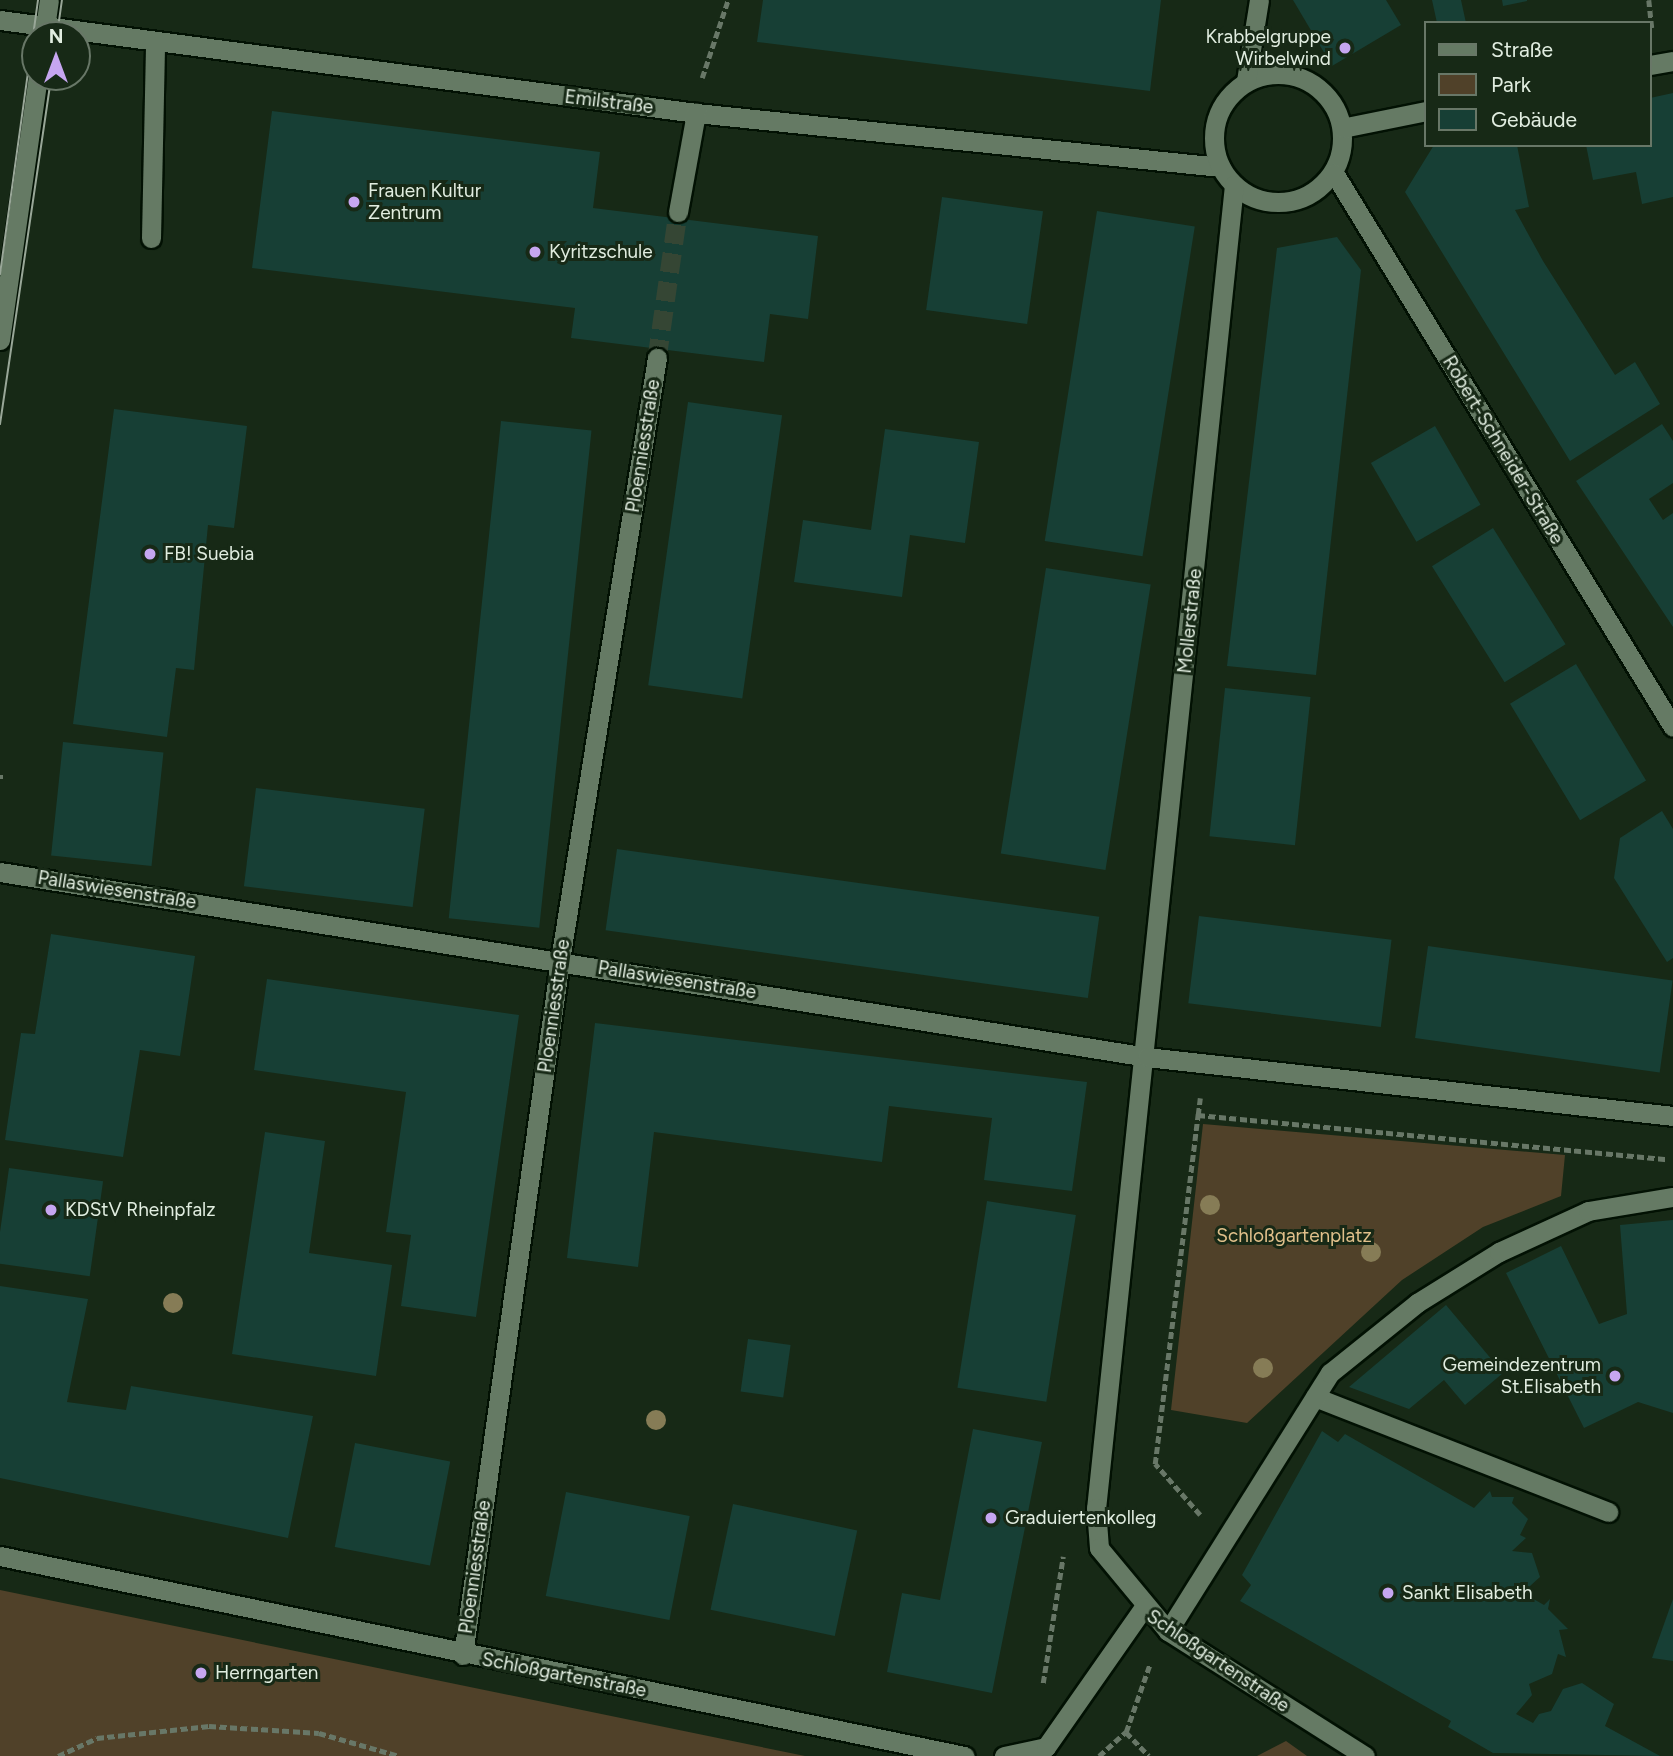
<!DOCTYPE html>
<html>
<head>
<meta charset="utf-8">
<style>
  body { margin:0 }
  #map { position:relative; width:1673px; height:1756px; overflow:hidden; background:#172916; font-family:Figtree,sans-serif }
  div>[style] { position:absolute }
  .green>* { inset:0; background:#504129 }
  .building>* { inset:0; background:#173f35; transform-origin:0 0 }
  .minor-tunnel>* { height:19px; margin-top:-9.5px; transform-origin:0; background:repeating-linear-gradient(90deg,#354634 0 19px,transparent 0 29px) }
  .path>* { height:4.5px; margin-top:-2.25px; transform-origin:0; background:repeating-linear-gradient(90deg,#687767 0 7px,transparent 0 10.5px) }
  .roads { filter:drop-shadow(2px 0 #021103) drop-shadow(-2px 0 #021103) drop-shadow(0 2px #021103) drop-shadow(0 -2px #021103) }
  .service>* { height:19px; margin:-9.5px; padding:0 9.5px; transform-origin:9.5px; border-radius:9.5px; background:#657a64 }
  .minor>* { height:19px; margin:-9.5px; padding:0 9.5px; transform-origin:9.5px; border-radius:9.5px; background:#657a64 }
  .minor>.ring { margin:-9.5px; padding:0; box-sizing:content-box; background:none; border:19px solid #657a64; border-radius:50% }
  .secondary>* { height:19px; margin:-9.5px; padding:0 9.5px; transform-origin:9.5px; border-radius:9.5px; background:#657a64 }
  .tram>* { height:2px; margin:-1px; padding:0 1px; transform-origin:1px; border-radius:1px; background:#99a798 }
  .trees>* { width:20px; height:20px; margin:-10px; border-radius:50%; background:#867c56 }
  .dots>* { width:19px; height:19px; translate:-50% -50%; box-sizing:border-box; border:4px solid #172916; border-radius:50% }
  span { translate:-50% -50%; white-space:nowrap; text-align:center; line-height:1.15; -webkit-text-stroke:6px #172916; paint-order:stroke }
  .poi-label { font-size:19px; color:#e1ede0 }
  .right { translate:-100% -50%; text-align:right }
  .left { translate:0 -50%; text-align:left }
  .street-label { font-size:19px; color:#e1ede0 }
  .park-label { font-size:19px; color:#e0c08b }
  .legend { position:absolute; left:1424px; top:21px; width:228px; height:126px; box-sizing:border-box; background:#172916; border:2px solid #687767; margin:0; padding:9px 12px; list-style:none; font-size:21px; color:#e1ede0 }
  .legend li { display:flex; align-items:center; gap:14px; height:35px }
  .legend b { width:35px; border:2px solid #687767 }
  .north { position:absolute; left:21px; top:21px; width:70px; height:70px; box-sizing:border-box; background:#172916; border:2px solid #687767; border-radius:50%; rotate:0deg; font-size:19px; font-weight:700; line-height:28px; text-align:center; color:#e1ede0 }
  .north::after { content:''; display:block; margin:auto; width:24px; height:32px; background:#c6a6f0; clip-path:polygon(50% 0,100% 100%,50% 72%,0 100%) }
</style>
</head>
<body>
<div id="map">
  <div class="green">
    <i style="clip-path:polygon(1203px 1124px,1565px 1155px,1561px 1196px,1483px 1227px,1402px 1280px,1247px 1423px,1171px 1410px)"></i>
    <i style="clip-path:polygon(0 1590px,805px 1756px,0 1756px)"></i>
    <i style="clip-path:polygon(1286px 1741px,1307px 1756px,1257px 1756px)"></i>
  </div>
  <div class="building">
    <i style="clip-path:polygon(763px 0,1161px 0,1150px 91px,757px 42px)"></i>
    <i style="clip-path:polygon(1293px 0,1386px 0,1401px 25px,1332px 66px)"></i>
    <i style="clip-path:polygon(1432px 0,1461px 0,1466px 23px,1437px 23px)"></i>
    <i style="clip-path:polygon(1502px 0,1527px 0,1527px 1px,1503px 6px)"></i>
    <i style="clip-path:polygon(1673px 93px,1673px 197px,1642px 204px,1636px 172px,1593px 180px,1586px 145px,1650px 145px,1650px 98px)"></i>
    <i style="clip-path:polygon(272px 111px,600px 152px,593px 208px,818px 236px,808px 319px,770px 314px,764px 362px,571px 338px,575px 308px,252px 268px)"></i>
    <i style="clip-path:polygon(1434px 145px,1517px 145px,1529px 207px,1515px 210px,1543px 261px,1615px 375px,1635px 362px,1660px 404px,1570px 461px,1405px 192px)"></i>
    <i style="left:942px;top:197px;width:102px;height:114px;rotate:8deg"></i>
    <i style="left:1097px;top:211px;width:99px;height:334px;rotate:9deg"></i>
    <i style="clip-path:polygon(1337px 237px,1361px 270px,1316px 675px,1227px 666px,1277px 248px)"></i>
    <i style="left:688px;top:402px;width:95px;height:286px;rotate:8deg"></i>
    <i style="clip-path:polygon(114px 409px,247px 426px,234px 528px,208px 525px,194px 670px,176px 668px,167px 737px,73px 724px)"></i>
    <i style="left:501px;top:421px;width:91px;height:500px;rotate:6deg"></i>
    <i style="clip-path:polygon(1662px 424px,1673px 441px,1673px 483px,1649px 499px,1663px 520px,1673px 513px,1673px 627px,1576px 481px)"></i>
    <i style="left:1435px;top:426px;width:91px;height:74px;rotate:60deg"></i>
    <i style="clip-path:polygon(885px 429px,979px 442px,965px 543px,910px 535px,902px 597px,794px 582px,803px 520px,871px 530px)"></i>
    <i style="left:1493px;top:528px;width:137px;height:72px;rotate:58deg"></i>
    <i style="left:1046px;top:568px;width:106px;height:289px;rotate:9deg"></i>
    <i style="left:1576px;top:664px;width:136px;height:77px;rotate:59deg"></i>
    <i style="left:1225px;top:688px;width:86px;height:149px;rotate:6deg"></i>
    <i style="left:63px;top:742px;width:101px;height:114px;rotate:6deg"></i>
    <i style="left:256px;top:788px;width:170px;height:99px;rotate:7deg"></i>
    <i style="clip-path:polygon(1662px 811px,1673px 829px,1673px 958px,1667px 962px,1614px 878px,1620px 838px)"></i>
    <i style="left:617px;top:849px;width:487px;height:82px;rotate:8deg"></i>
    <i style="left:1199px;top:916px;width:194px;height:88px;rotate:7deg"></i>
    <i style="clip-path:polygon(51px 934px,195px 956px,180px 1056px,140px 1050px,123px 1157px,5px 1140px,21px 1033px,35px 1034px)"></i>
    <i style="left:1428px;top:946px;width:247px;height:93px;rotate:8deg"></i>
    <i style="clip-path:polygon(267px 979px,519px 1015px,476px 1317px,401px 1306px,411px 1235px,386px 1232px,406px 1092px,254px 1070px)"></i>
    <i style="clip-path:polygon(595px 1023px,1087px 1082px,1072px 1191px,984px 1180px,992px 1118px,889px 1106px,882px 1162px,654px 1132px,638px 1267px,567px 1258px)"></i>
    <i style="clip-path:polygon(265px 1132px,325px 1141px,309px 1253px,392px 1265px,376px 1376px,232px 1354px)"></i>
    <i style="left:9px;top:1168px;width:95px;height:96px;rotate:8deg"></i>
    <i style="left:987px;top:1201px;width:90px;height:189px;rotate:9deg"></i>
    <i style="clip-path:polygon(1673px 1220px,1673px 1413px,1638px 1402px,1584px 1428px,1506px 1273px,1561px 1246px,1599px 1324px,1627px 1314px,1620px 1225px)"></i>
    <i style="clip-path:polygon(0 1286px,88px 1299px,67px 1402px,126px 1410px,131px 1386px,313px 1416px,288px 1538px,0 1478px)"></i>
    <i style="clip-path:polygon(1446px 1305px,1503px 1373px,1465px 1405px,1444px 1380px,1409px 1409px,1349px 1387px)"></i>
    <i style="left:748px;top:1339px;width:43px;height:53px;rotate:8deg"></i>
    <i style="clip-path:polygon(973px 1429px,1042px 1442px,992px 1693px,887px 1672px,902px 1593px,940px 1600px)"></i>
    <i style="clip-path:polygon(1322px 1431px,1338px 1442px,1345px 1434px,1474px 1508px,1490px 1491px,1492px 1497px,1514px 1497px,1512px 1503px,1528px 1519px,1520px 1535px,1526px 1538px,1512px 1551px,1532px 1553px,1540px 1577px,1530px 1586px,1530px 1597px,1544px 1605px,1550px 1599px,1548px 1609px,1568px 1629px,1559px 1630px,1566px 1657px,1558px 1654px,1552px 1674px,1529px 1684px,1532px 1695px,1516px 1714px,1533px 1723px,1539px 1714px,1551px 1711px,1563px 1689px,1582px 1683px,1614px 1704px,1605px 1726px,1660px 1756px,1493px 1753px,1448px 1727px,1451px 1721px,1240px 1601px,1251px 1585px,1242px 1575px)"></i>
    <i style="left:355px;top:1443px;width:97px;height:106px;rotate:11deg"></i>
    <i style="left:566px;top:1492px;width:126px;height:106px;rotate:11deg"></i>
    <i style="left:733px;top:1504px;width:127px;height:108px;rotate:12deg"></i>
    <i style="clip-path:polygon(1673px 1599px,1673px 1661px,1652px 1658px,1669px 1610px)"></i>
  </div>
  <div class="minor-tunnel">
    <i style="left:657px;top:358px;width:148px;rotate:-81.8deg"></i>
  </div>
  <div class="path">
    <i style="left:1649px;top:0;width:28px;rotate:84deg"></i>
    <i style="left:702px;top:78px;width:82px;rotate:-71.6deg"></i>
    <i style="left:0;top:777px;width:3px"></i>
    <i style="left:1198px;top:1115px;width:17px;rotate:-83deg"></i>
    <i style="left:1200px;top:1515px;width:68px;rotate:-131.4deg"></i>
    <i style="left:1155px;top:1464px;width:352px;rotate:-83deg"></i>
    <i style="left:1198px;top:1115px;width:471px;rotate:5.4deg"></i>
    <i style="left:1043px;top:1683px;width:128px;rotate:-81deg"></i>
    <i style="left:1126px;top:1732px;width:33px;rotate:46deg"></i>
    <i style="left:58px;top:1756px;width:43px;rotate:-24.8deg"></i>
    <i style="left:97px;top:1738px;width:113px;rotate:-6.1deg"></i>
    <i style="left:209px;top:1726px;width:110px;rotate:3.6deg"></i>
    <i style="left:319px;top:1733px;width:83px;rotate:16deg"></i>
    <i style="left:1099px;top:1756px;width:36px;rotate:-42deg"></i>
    <i style="left:1126px;top:1732px;width:72px;rotate:-70.6deg"></i>
  </div>
  <div class="roads">
    <div class="service">
      <i style="left:151px;top:238px;width:195px;rotate:-88.8deg"></i>
      <i style="left:1315px;top:1397px;width:315px;rotate:21.4deg"></i>
      <i style="left:1168px;top:1631px;width:305px;rotate:-57.9deg"></i>
      <i style="left:1330px;top:1373px;width:112px;rotate:-38.8deg"></i>
      <i style="left:1417px;top:1303px;width:97px;rotate:-31.9deg"></i>
      <i style="left:1499px;top:1252px;width:98px;rotate:-24.7deg"></i>
      <i style="left:1588px;top:1211px;width:86px;rotate:-9.4deg"></i>
    </div>
    <div class="minor">
      <i style="left:0;top:20px;width:702px;rotate:7.61deg"></i>
      <i style="left:696px;top:113px;width:527px;rotate:5.88deg"></i>
      <i style="left:1650px;top:65px;width:23px;rotate:-10deg"></i>
      <i class="ring" style="left:1214px;top:74px;width:109px;height:109px"></i>
      <i style="left:1246px;top:81px;width:82px;rotate:-80.9deg"></i>
      <i style="left:1342px;top:128px;width:86px;rotate:-11.4deg"></i>
      <i style="left:1334px;top:173px;width:649px;rotate:58.54deg"></i>
      <i style="left:1234px;top:185px;width:1330px;rotate:95.95deg"></i>
      <i style="left:1096px;top:1508px;width:40px;rotate:85.7deg"></i>
      <i style="left:1099px;top:1548px;width:108px;rotate:50.3deg"></i>
      <i style="left:1168px;top:1631px;width:233px;rotate:32.4deg"></i>
      <i style="left:678px;top:212px;width:101px;rotate:-79.7deg"></i>
      <i style="left:0;top:872px;width:1162px;rotate:9.16deg"></i>
      <i style="left:1147px;top:1057px;width:529px;rotate:6.4deg"></i>
      <i style="left:0;top:1556px;width:985px;rotate:11.72deg"></i>
      <i style="left:463px;top:1655px;width:702px;rotate:-82.05deg"></i>
      <i style="left:560px;top:960px;width:610px;rotate:-80.85deg"></i>
      <i style="left:1004px;top:1756px;width:43px;rotate:-12.1deg"></i>
      <i style="left:1046px;top:1747px;width:171px;rotate:-55deg"></i>
    </div>
    <div class="secondary">
      <i style="left:44px;top:35px;width:35px;rotate:-82deg"></i>
      <i style="left:0;top:340px;width:266px;rotate:-81.8deg"></i>
    </div>
  </div>
  <div class="tram">
    <i style="left:57px;top:35px;width:35px;rotate:-82deg"></i>
    <i style="left:0;top:274px;width:277px;rotate:-82.1deg"></i>
    <i style="left:0;top:424px;width:351px;rotate:-81.6deg"></i>
  </div>
  <div class="trees">
    <i style="left:1210px;top:1205px"></i>
    <i style="left:1371px;top:1252px"></i>
    <i style="left:173px;top:1303px"></i>
    <i style="left:1263px;top:1368px"></i>
    <i style="left:656px;top:1420px"></i>
  </div>
  <div class="dots">
    <i style="left:1345px;top:48px;background:#c6a6f0"></i>
    <i style="left:354px;top:202px;background:#c6a6f0"></i>
    <i style="left:535px;top:252px;background:#c6a6f0"></i>
    <i style="left:150px;top:554px;background:#c6a6f0"></i>
    <i style="left:51px;top:1210px;background:#c6a6f0"></i>
    <i style="left:1615px;top:1376px;background:#c6a6f0"></i>
    <i style="left:991px;top:1518px;background:#c6a6f0"></i>
    <i style="left:1388px;top:1593px;background:#c6a6f0"></i>
    <i style="left:201px;top:1673px;background:#c6a6f0"></i>
  </div>
  <div class="poi-label">
    <span class="right" style="left:1331px;top:48px">Krabbelgruppe<br>Wirbelwind</span>
    <span class="left" style="left:368px;top:202px">Frauen Kultur<br>Zentrum</span>
    <span class="left" style="left:549px;top:252px">Kyritzschule</span>
    <span class="left" style="left:164px;top:554px">FB! Suebia</span>
    <span class="left" style="left:65px;top:1210px">KDStV Rheinpfalz</span>
    <span class="right" style="left:1601px;top:1376px">Gemeindezentrum<br>St.Elisabeth</span>
    <span class="left" style="left:1005px;top:1518px">Graduiertenkolleg</span>
    <span class="left" style="left:1402px;top:1593px">Sankt Elisabeth</span>
    <span class="left" style="left:215px;top:1673px">Herrngarten</span>
  </div>
  <div class="street-label">
    <span style="left:609px;top:102px;rotate:7deg">Emilstraße</span>
    <span style="left:643px;top:446px;rotate:-81deg">Ploenniesstraße</span>
    <span style="left:1503px;top:450px;rotate:59deg">Robert-Schneider-Straße</span>
    <span style="left:1190px;top:621px;rotate:-84deg">Mollerstraße</span>
    <span style="left:117px;top:890px;rotate:9deg">Pallaswiesenstraße</span>
    <span style="left:677px;top:980px;rotate:9deg">Pallaswiesenstraße</span>
    <span style="left:554px;top:1006px;rotate:-82deg">Ploenniesstraße</span>
    <span style="left:475px;top:1567px;rotate:-82deg">Ploenniesstraße</span>
    <span style="left:1218px;top:1661px;rotate:34deg">Schloßgartenstraße</span>
    <span style="left:564px;top:1675px;rotate:11deg">Schloßgartenstraße</span>
  </div>
  <div class="park-label">
    <span style="left:1294px;top:1236px">Schloßgartenplatz</span>
  </div>
  <ul class="legend">
  <li><b style="height:9px;background:#657a64"></b>Straße</li>
  <li><b style="height:19px;background:#504129"></b>Park</li>
  <li><b style="height:19px;background:#173f35"></b>Gebäude</li>
  </ul>
  <div class="north">N</div>
</div>
</body>
</html>
